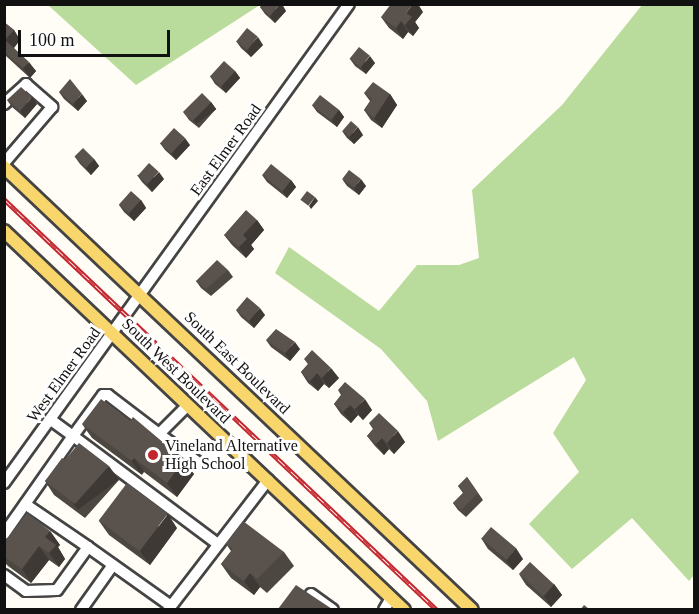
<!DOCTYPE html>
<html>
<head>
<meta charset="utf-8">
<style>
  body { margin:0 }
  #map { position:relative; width:699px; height:614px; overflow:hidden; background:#fffdf5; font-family:"Times New Roman",serif }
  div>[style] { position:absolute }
  .forest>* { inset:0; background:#b9dc9c }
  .roads { filter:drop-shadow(2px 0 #444) drop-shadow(-2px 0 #444) drop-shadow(0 2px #444) drop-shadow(0 -2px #444) }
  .minor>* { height:10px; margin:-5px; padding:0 5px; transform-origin:5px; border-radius:5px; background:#fff }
  .major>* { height:12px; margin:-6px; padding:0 6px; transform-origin:6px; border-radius:6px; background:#f9d66b }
  .rail>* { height:5px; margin-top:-2.5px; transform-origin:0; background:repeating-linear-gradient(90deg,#fff 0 9px,#c4262e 0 18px); box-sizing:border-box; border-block:2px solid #c4262e }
  .wall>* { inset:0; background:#4d4742 }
  .shaded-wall>* { inset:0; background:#3f3936; transform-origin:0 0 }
  .building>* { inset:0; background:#5a524d; transform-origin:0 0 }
  .dots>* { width:16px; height:16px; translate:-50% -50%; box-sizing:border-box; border:3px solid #fff; border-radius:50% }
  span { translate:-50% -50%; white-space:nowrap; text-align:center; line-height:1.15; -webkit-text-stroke:6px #fff; paint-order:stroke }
  .street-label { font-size:16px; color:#111 }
  .poi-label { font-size:16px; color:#111 }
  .left { translate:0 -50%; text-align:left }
  .frame { position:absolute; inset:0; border:6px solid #111; pointer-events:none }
  .scale { position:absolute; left:18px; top:30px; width:152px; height:27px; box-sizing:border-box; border:3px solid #111; border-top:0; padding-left:8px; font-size:18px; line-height:21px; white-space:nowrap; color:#111; -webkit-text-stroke:4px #fff; paint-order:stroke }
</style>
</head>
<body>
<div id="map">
  <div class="forest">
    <i style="clip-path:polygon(48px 5px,260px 5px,136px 85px)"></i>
    <i style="clip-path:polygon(642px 5px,694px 5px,694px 575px,689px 581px,632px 518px,572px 569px,529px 524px,579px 472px,553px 433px,586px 380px,574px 357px,438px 441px,427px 401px,381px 349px,275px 273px,289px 247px,379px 311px,417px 265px,459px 265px,479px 258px,472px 190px,562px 105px)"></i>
  </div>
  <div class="roads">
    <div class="minor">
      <i style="left:4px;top:104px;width:30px;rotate:-42deg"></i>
      <i style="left:26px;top:84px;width:35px;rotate:41deg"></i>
      <i style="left:52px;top:107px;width:74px;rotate:130.6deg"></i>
      <i style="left:188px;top:405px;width:41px;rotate:135deg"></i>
      <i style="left:159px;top:434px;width:64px;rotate:-142.6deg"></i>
      <i style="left:108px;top:395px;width:5px;rotate:180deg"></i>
      <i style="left:103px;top:395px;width:51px;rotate:126.2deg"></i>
      <i style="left:73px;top:436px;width:181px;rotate:36.7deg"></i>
      <i style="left:159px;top:434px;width:49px;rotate:35.9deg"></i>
      <i style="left:4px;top:483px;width:590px;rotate:-54.24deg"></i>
      <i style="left:4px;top:534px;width:120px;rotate:-54.9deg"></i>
      <i style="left:73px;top:436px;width:27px;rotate:-144deg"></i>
      <i style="left:88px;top:547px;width:102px;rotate:35.4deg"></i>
      <i style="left:4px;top:575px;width:27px;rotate:36deg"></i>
      <i style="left:26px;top:591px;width:31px;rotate:-2deg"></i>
      <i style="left:57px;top:590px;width:53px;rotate:-54.2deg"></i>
      <i style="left:88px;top:547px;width:76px;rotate:-145.7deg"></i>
      <i style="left:311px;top:594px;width:27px;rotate:36deg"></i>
      <i style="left:81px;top:610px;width:55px;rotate:-54.6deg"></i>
      <i style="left:168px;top:610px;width:164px;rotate:-52.4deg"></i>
      <i style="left:384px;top:610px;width:14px;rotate:-60deg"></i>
    </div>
    <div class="major">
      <i style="left:4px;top:167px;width:644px;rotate:43.43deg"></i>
      <i style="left:4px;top:231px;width:551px;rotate:43.46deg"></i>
    </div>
  </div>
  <div class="rail">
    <i style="left:4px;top:199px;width:597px;rotate:43.51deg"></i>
  </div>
  <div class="wall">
    <i style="clip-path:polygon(260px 7px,286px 11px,275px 23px,265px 14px)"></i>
    <i style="clip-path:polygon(423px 12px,415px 22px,419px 28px,413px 36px,408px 32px,403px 39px,389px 28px,381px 17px)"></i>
    <i style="clip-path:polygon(4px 22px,14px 30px,20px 40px,14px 48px,36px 71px,30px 78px,6px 56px,4px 58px)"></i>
    <i style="clip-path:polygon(236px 41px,263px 45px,251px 57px,241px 48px)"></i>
    <i style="clip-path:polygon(350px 59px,375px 63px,366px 74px,355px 66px)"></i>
    <i style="clip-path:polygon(235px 71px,240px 78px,226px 93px,215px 84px,210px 76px)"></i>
    <i style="clip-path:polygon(59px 92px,87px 101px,78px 111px,64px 99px)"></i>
    <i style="clip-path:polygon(364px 93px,390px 94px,397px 105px,382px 128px,371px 120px,364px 110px,370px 101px)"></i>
    <i style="clip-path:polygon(7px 100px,37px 104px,25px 118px,12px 107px)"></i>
    <i style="clip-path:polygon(211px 102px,216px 109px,199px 128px,189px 120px,184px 113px)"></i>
    <i style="clip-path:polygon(312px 105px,339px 110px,344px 117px,337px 127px,317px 112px)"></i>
    <i style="clip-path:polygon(342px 131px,363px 135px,354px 144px,347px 138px)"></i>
    <i style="clip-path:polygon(160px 143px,190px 145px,176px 160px,165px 150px)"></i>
    <i style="clip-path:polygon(75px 157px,94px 159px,99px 166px,91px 175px,80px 164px)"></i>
    <i style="clip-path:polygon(137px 175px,164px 179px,152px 192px,142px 182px)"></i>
    <i style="clip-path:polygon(262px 175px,291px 180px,296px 187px,287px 198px,267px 182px)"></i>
    <i style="clip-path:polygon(342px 179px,366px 186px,359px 195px,347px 186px)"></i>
    <i style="clip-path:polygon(141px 200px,146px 208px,134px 221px,124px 212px,119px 205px)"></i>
    <i style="clip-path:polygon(257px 220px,264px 230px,251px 245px,254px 249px,246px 258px,232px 245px,224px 235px)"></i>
    <i style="clip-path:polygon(228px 270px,233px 277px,211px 296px,201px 288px,196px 281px)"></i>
    <i style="clip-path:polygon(236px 310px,265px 315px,254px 328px,241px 317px)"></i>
    <i style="clip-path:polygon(266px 340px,300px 349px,290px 361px,271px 347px)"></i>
    <i style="clip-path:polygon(304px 359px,339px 378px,329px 388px,324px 384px,318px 391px,308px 383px,301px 372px,308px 364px)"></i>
    <i style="clip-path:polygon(338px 390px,372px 410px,363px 420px,358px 415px,351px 423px,341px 414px,334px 404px,341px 395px)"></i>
    <i style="clip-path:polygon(369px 423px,405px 442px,394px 454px,389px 449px,384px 455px,375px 446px,367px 436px,373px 429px)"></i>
    <i style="clip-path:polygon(82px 424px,194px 474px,177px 497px,144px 472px,142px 475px,92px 438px)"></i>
    <i style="clip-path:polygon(65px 460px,119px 480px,85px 518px,54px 495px,45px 481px)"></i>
    <i style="clip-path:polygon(467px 477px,483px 500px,466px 517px,458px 510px,453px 503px,463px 493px,458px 486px)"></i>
    <i style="clip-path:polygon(99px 521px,177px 528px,150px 565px,109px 535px)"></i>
    <i style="clip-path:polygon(50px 531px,60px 545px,58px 547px,65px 559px,59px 567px,49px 560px,31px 583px,8px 566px,4px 562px,4px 543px)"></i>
    <i style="clip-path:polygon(481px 538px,523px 559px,513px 570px,488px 549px)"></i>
    <i style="clip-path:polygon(226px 544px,284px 552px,294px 566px,267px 593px,260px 587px,254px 595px,231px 578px,221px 564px,231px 551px)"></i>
    <i style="clip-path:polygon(519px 574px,554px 584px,562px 595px,551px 607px,526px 585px)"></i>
  </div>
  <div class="shaded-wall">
    <i style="clip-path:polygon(280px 4px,282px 4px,286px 11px,275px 23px,270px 16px)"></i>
    <i style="clip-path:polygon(413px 4px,418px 4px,423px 12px,415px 22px,419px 28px,413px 36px,405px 25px,406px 13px)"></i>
    <i style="clip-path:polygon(401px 21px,408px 32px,403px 39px,396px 28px)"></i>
    <i style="clip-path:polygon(14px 30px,20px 40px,12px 50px,5px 40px)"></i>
    <i style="clip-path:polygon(258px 37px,263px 45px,251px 57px,246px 50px)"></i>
    <i style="clip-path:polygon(370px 56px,375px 63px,366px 74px,361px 67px)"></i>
    <i style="clip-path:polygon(29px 62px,36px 71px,30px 78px,23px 68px)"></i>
    <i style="clip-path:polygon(235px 71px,240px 78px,226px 93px,221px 86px)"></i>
    <i style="clip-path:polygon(82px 94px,87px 101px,78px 111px,73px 104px)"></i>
    <i style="clip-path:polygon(390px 94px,397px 105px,382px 128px,374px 118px)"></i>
    <i style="clip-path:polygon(32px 97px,37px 104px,25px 118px,20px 111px)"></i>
    <i style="left:211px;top:102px;width:9px;height:25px;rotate:54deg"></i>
    <i style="clip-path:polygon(339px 110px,344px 117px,337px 127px,332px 120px)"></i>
    <i style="clip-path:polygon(358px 127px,363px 135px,354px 144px,349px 137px)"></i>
    <i style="clip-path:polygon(185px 138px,190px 145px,176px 160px,171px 153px)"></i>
    <i style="clip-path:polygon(94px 159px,99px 166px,91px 175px,86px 168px)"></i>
    <i style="clip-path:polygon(159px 172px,164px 179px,152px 192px,147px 184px)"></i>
    <i style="clip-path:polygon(361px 179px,366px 186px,359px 195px,354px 188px)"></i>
    <i style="clip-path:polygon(291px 180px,296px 187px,287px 198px,282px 190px)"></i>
    <i style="clip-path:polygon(315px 197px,318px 201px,311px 209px,309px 206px)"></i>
    <i style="clip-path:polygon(141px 200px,146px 208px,134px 221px,129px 214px)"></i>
    <i style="clip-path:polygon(257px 220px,264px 230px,251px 245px,254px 249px,246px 258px,239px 247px,243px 235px)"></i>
    <i style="clip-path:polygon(260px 308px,265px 315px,254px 328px,249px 320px)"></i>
    <i style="clip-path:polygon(295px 342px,300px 349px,290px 361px,285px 353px)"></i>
    <i style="clip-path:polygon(331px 368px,339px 378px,329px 388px,322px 378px)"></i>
    <i style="clip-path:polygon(317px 373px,324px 384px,318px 391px,310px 381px)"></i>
    <i style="clip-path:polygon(365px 399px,372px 410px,363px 420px,355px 409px)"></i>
    <i style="clip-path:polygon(350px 405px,358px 415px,351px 423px,343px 412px)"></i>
    <i style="clip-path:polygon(398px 431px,405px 442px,394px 454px,387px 443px)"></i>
    <i style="clip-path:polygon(382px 438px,389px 449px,384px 455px,376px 444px)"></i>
    <i style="left:134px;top:458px;width:17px;height:4px;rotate:54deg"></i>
    <i style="clip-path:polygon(184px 460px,194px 474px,177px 497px,167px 483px)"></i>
    <i style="left:109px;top:466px;width:17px;height:51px;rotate:54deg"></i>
    <i style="clip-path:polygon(168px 514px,177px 528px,150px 565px,140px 551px)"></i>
    <i style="clip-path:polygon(50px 531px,60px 545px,58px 547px,65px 559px,59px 567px,49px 553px,45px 537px)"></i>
    <i style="clip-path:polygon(39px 546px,49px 560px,31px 583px,22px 569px)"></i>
    <i style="clip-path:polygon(516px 548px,523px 559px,513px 570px,506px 560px)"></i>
    <i style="clip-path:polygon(250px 573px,260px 587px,254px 595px,244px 581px)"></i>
    <i style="clip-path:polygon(554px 584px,562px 595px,551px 607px,544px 596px)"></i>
  </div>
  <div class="building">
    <i style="clip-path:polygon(262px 4px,280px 4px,270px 16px,260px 7px)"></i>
    <i style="clip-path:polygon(391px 4px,413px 4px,406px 13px,412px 17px,405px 25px,401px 21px,396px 28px,381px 17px)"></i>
    <i style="clip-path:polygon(4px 22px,14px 30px,5px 40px,29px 62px,23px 68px,4px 52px)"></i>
    <i style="left:247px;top:28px;width:14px;height:17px;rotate:39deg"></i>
    <i style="left:359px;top:47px;width:14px;height:15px;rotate:39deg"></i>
    <i style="left:224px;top:61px;width:15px;height:21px;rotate:42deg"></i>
    <i style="clip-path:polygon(70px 79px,82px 94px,73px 104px,59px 92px)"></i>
    <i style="clip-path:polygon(373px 82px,390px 94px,374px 118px,364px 110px,372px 99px,364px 93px)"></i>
    <i style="clip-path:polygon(21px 87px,32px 97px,20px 111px,7px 100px)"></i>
    <i style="left:202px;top:93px;width:13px;height:27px;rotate:45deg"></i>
    <i style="left:320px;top:95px;width:24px;height:13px;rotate:38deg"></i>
    <i style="left:351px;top:121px;width:9px;height:13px;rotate:41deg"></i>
    <i style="left:174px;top:128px;width:15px;height:21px;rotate:42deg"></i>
    <i style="left:83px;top:148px;width:16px;height:12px;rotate:45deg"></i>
    <i style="left:149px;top:163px;width:13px;height:17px;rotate:42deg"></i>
    <i style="left:271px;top:164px;width:26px;height:14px;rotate:39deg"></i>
    <i style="left:349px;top:170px;width:15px;height:11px;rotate:37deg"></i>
    <i style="left:131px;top:191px;width:13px;height:18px;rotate:42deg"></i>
    <i style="left:307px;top:191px;width:10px;height:11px;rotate:37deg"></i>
    <i style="clip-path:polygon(246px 210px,257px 220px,243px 235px,247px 239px,239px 247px,224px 235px)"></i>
    <i style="clip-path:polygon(217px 260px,228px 270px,206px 289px,196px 281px)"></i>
    <i style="left:247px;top:297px;width:17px;height:17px;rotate:40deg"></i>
    <i style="clip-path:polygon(276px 329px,295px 342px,285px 353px,266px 340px)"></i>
    <i style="clip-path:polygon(312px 350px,331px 368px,322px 378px,317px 373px,310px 381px,301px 372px,309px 363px,304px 359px)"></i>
    <i style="clip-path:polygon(345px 382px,365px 399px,355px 409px,350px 405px,343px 412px,334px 404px,342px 394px,338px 390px)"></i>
    <i style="clip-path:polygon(101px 399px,130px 421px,133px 417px,184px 460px,167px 483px,134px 458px,132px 461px,82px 424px)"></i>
    <i style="clip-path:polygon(379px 413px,398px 431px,387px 443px,382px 438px,376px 444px,367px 436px,374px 428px,369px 423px)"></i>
    <i style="clip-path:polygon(79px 443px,109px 466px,75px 504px,45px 481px,62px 458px,65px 460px)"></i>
    <i style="clip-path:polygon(467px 477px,478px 493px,461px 510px,453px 503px,464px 492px,458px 486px)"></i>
    <i style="left:127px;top:483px;width:51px;height:47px;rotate:37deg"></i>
    <i style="clip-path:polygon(27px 513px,50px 531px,45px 537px,56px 545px,49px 553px,39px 546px,22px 569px,4px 557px,4px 543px)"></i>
    <i style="clip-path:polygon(243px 521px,284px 552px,257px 579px,250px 573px,244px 581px,221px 564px,233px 549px,226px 544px)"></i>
    <i style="left:491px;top:527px;width:33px;height:15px;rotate:40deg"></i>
    <i style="left:530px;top:562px;width:33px;height:16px;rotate:43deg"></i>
    <i style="clip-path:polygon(296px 585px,332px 609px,278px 609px)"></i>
    <i style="clip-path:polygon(584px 605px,589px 609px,581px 609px)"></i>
  </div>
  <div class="dots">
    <i style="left:153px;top:455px;background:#c4262e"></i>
  </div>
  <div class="street-label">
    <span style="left:226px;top:150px;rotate:-54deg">East Elmer Road</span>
    <span style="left:237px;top:363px;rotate:44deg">South East Boulevard</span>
    <span style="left:176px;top:371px;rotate:44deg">South West Boulevard</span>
    <span style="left:64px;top:375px;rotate:-54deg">West Elmer Road</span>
  </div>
  <div class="poi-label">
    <span class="left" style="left:165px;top:455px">Vineland Alternative<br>High School</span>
  </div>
  <div class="frame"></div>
  <div class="scale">100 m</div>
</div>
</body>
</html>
